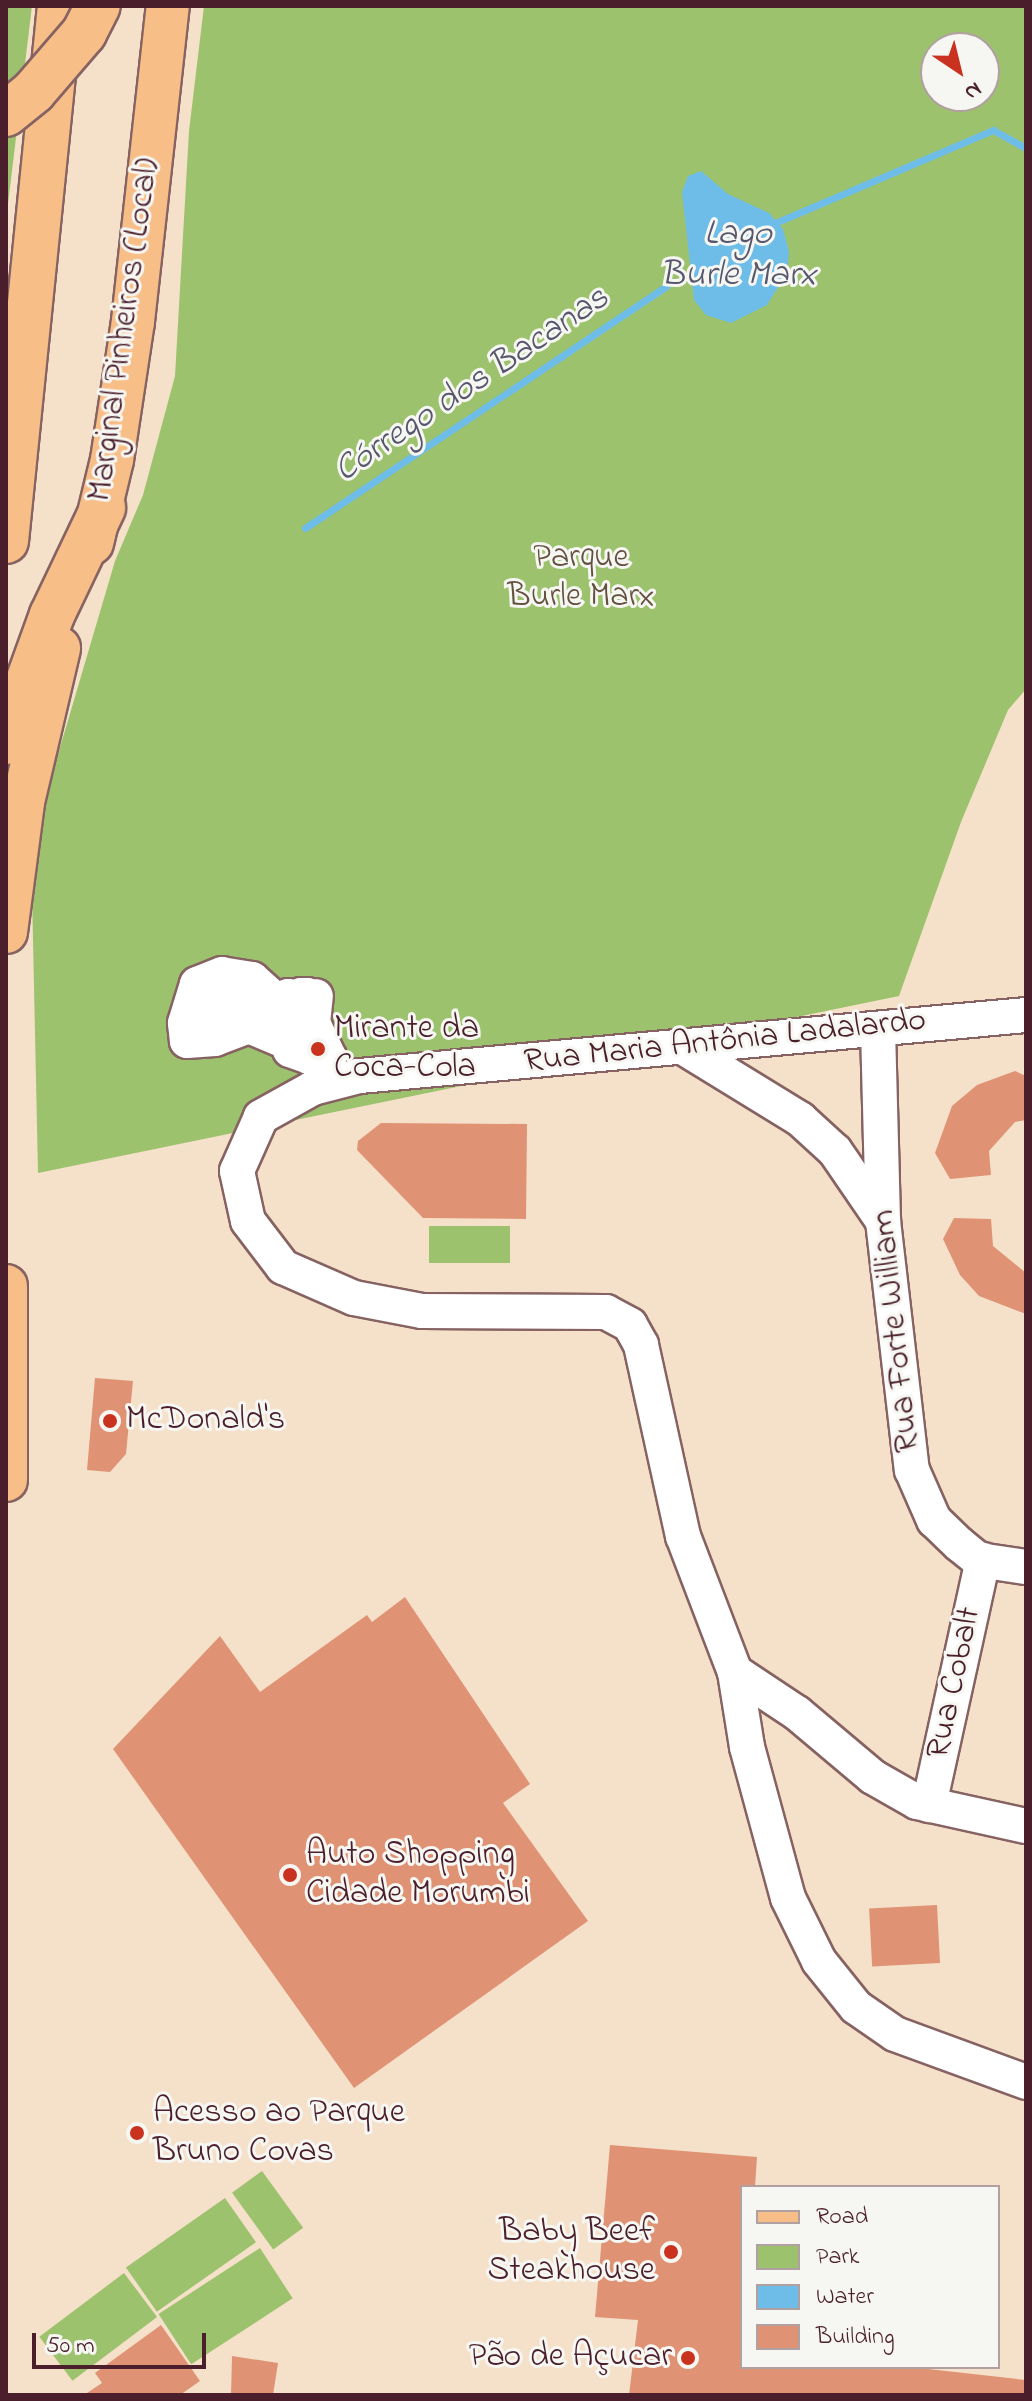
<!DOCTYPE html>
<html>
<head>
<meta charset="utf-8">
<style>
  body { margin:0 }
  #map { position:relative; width:1032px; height:2401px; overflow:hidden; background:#f5e0c9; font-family:"Indie Flower",sans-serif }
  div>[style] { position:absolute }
  .green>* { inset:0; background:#9dc26d; transform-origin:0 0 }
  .water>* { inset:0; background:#6dbde8 }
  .stream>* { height:7px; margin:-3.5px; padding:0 3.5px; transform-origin:3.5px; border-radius:3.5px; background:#6dbde8 }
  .building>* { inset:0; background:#df9374; transform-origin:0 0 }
  .roads { filter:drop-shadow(2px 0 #866362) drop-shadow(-2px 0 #866362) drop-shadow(0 2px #866362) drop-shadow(0 -2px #866362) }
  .minor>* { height:34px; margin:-17px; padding:0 17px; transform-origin:17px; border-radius:17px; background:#fff }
  .major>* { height:42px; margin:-21px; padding:0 21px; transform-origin:21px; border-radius:21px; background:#f7be88 }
  .highway>* { height:44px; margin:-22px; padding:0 22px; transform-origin:22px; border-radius:22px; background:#f7be88 }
  .bridges { filter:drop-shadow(2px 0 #866362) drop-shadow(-2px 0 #866362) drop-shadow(0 2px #866362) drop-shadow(0 -2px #866362) }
  .highway-bridge>* { height:44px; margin:-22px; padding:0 22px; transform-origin:22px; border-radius:22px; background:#f7be88 }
  .dots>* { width:22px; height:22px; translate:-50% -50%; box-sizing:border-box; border:4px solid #f6f6f2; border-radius:50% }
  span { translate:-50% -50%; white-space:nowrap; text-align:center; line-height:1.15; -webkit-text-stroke:6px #f6f6f2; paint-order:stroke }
  .street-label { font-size:34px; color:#4a1f2b }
  .park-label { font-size:34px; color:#63503f }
  .poi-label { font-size:34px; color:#4a1f2b }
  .left { translate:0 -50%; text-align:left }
  .right { translate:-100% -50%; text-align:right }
  .water-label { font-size:36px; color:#56566d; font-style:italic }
  .frame { position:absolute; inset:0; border:8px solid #4a1f2b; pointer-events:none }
  .legend { position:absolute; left:740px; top:2185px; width:260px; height:184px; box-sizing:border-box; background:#f6f6f2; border:2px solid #b1a0a2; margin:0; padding:10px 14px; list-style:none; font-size:24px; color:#4a1f2b }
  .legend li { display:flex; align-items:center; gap:16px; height:40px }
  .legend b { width:40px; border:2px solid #b1a0a2 }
  .north { position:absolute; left:920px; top:32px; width:80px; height:80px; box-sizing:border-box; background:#f6f6f2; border:2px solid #b1a0a2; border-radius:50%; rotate:145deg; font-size:22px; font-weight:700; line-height:32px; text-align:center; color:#4a1f2b }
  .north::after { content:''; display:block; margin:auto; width:28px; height:36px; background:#c8321e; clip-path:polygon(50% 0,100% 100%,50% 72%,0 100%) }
  .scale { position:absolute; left:32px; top:2333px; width:174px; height:36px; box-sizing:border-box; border:4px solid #4a1f2b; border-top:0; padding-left:10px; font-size:24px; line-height:28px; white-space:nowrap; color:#4a1f2b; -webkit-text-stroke:6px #f6f6f2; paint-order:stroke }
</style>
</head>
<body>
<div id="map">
  <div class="green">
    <i style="clip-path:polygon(6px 6px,32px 6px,6px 220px)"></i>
    <i style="clip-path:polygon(evenodd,204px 6px,1026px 6px,1026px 689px,1008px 710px,961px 822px,899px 996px,38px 1173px,31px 846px,115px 561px,143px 495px,175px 376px,189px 131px,204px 6px,936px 48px,984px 48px,984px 96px,936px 96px,936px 48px)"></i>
    <i style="left:429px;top:1226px;width:81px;height:37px"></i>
    <i style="left:262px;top:2171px;width:70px;height:37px;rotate:54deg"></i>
    <i style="left:225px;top:2198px;width:54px;height:121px;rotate:55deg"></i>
    <i style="left:260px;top:2248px;width:60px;height:121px;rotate:57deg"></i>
    <i style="left:124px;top:2273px;width:55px;height:106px;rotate:53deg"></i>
  </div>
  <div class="water">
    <i style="clip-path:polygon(701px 171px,728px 194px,769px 213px,783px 229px,789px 252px,787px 273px,767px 305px,731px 323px,706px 315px,694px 300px,682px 192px,688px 176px)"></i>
  </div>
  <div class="stream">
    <i style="left:768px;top:226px;width:245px;rotate:-23.1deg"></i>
    <i style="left:993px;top:130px;width:38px;rotate:29deg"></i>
    <i style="left:305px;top:528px;width:435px;rotate:-33.8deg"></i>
  </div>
  <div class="building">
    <i style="clip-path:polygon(1015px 1071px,1026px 1076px,1026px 1120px,1015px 1122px,989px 1151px,991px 1175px,950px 1179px,935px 1153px,952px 1106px,977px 1085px)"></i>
    <i style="clip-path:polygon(381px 1123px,527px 1124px,526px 1219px,423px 1218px,357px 1150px,358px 1141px)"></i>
    <i style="clip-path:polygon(954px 1218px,991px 1219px,993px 1246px,1026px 1273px,1026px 1314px,979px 1296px,960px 1275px,943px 1239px)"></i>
    <i style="clip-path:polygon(95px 1378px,133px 1381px,126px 1454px,110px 1472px,87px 1470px)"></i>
    <i style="clip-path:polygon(405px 1597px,530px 1784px,503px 1803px,588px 1921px,354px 2088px,113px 1749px,220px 1636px,260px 1692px,367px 1615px,372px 1622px)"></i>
    <i style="left:937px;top:1905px;width:58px;height:68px;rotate:87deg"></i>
    <i style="clip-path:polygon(610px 2145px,757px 2157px,755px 2187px,742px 2187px,742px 2367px,910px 2367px,1026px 2380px,1026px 2395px,629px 2395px,638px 2320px,595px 2317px)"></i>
    <i style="clip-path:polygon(161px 2325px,200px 2381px,180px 2395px,84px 2395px,102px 2383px,95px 2373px)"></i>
    <i style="clip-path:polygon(232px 2356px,278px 2363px,273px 2395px,231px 2395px)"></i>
  </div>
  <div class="roads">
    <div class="minor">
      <i style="left:247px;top:1003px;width:16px;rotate:173deg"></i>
      <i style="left:231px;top:1005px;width:17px;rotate:-33deg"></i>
      <i style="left:245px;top:996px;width:16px;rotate:72deg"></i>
      <i style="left:250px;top:1011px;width:9px;rotate:167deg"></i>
      <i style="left:241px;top:1013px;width:25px;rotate:-169deg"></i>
      <i style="left:216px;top:1008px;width:16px;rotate:-35deg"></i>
      <i style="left:229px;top:999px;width:16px;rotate:-11deg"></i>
      <i style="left:245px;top:996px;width:5px"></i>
      <i style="left:250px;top:996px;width:23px;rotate:65deg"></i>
      <i style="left:260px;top:1017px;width:40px;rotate:-174.3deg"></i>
      <i style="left:220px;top:1013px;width:12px;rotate:156deg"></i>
      <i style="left:209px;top:1018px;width:9px;rotate:-122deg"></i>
      <i style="left:204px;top:1010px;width:15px;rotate:-58deg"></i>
      <i style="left:212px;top:997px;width:36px;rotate:-13deg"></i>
      <i style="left:247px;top:989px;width:28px;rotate:39deg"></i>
      <i style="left:269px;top:1007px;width:23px;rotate:103deg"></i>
      <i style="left:264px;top:1029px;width:27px;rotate:-163deg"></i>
      <i style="left:238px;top:1021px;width:40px;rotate:162deg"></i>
      <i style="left:200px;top:1033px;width:16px;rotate:-108deg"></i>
      <i style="left:195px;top:1018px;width:34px;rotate:-67deg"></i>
      <i style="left:208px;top:987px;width:41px;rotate:-11.3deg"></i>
      <i style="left:248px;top:979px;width:17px;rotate:50deg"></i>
      <i style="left:259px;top:992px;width:14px;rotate:21deg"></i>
      <i style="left:272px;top:997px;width:27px;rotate:-138deg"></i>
      <i style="left:252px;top:979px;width:30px;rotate:-171deg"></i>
      <i style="left:222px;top:974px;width:27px;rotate:158deg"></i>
      <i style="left:197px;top:984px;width:41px;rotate:107.1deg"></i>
      <i style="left:185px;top:1023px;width:18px;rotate:84deg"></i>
      <i style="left:187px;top:1041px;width:28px;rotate:-4deg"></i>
      <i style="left:215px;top:1039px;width:36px;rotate:-21deg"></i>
      <i style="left:249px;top:1026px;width:38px;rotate:23deg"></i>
      <i style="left:284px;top:1041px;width:17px;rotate:-126deg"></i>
      <i style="left:274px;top:1027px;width:24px;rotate:-85deg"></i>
      <i style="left:276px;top:1003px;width:14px;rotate:-30deg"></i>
      <i style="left:288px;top:996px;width:54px;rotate:87.9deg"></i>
      <i style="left:290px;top:1050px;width:20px;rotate:20deg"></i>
      <i style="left:309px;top:1057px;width:32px;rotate:-108deg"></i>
      <i style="left:299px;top:1027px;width:32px;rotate:-86deg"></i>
      <i style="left:301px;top:995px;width:6px"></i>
      <i style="left:307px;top:995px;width:24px;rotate:105deg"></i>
      <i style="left:301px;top:1018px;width:46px;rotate:69.6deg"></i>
      <i style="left:317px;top:1061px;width:13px;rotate:-18deg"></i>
      <i style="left:329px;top:1057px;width:38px;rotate:-115deg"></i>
      <i style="left:313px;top:1023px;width:27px;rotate:-84deg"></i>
      <i style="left:1026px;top:1015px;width:670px;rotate:174.77deg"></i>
      <i style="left:359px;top:1076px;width:48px;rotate:165.4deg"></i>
      <i style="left:313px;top:1088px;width:60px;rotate:150.9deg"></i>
      <i style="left:261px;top:1117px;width:59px;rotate:114deg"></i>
      <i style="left:237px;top:1171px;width:51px;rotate:77.6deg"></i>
      <i style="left:248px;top:1221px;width:58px;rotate:52.7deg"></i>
      <i style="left:283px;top:1267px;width:77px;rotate:23.6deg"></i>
      <i style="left:354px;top:1298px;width:69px;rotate:10.8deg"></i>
      <i style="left:422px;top:1311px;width:184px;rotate:0.3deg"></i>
      <i style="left:606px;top:1312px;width:27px;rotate:28deg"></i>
      <i style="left:630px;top:1325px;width:23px;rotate:61deg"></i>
      <i style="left:641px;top:1345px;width:196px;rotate:77.6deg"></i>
      <i style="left:683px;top:1536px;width:146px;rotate:69.1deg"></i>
      <i style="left:735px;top:1672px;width:76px;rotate:80.9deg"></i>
      <i style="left:747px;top:1747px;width:156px;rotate:74.8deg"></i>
      <i style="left:788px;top:1898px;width:70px;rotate:63.8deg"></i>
      <i style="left:819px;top:1961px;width:59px;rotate:51.2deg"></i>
      <i style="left:856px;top:2007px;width:47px;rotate:34.7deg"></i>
      <i style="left:895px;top:2034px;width:140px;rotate:20.1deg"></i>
      <i style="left:878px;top:1029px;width:192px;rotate:88.5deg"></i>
      <i style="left:883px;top:1221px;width:251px;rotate:83.4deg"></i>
      <i style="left:912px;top:1470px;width:55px;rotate:66.3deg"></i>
      <i style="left:934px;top:1520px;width:35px;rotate:44deg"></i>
      <i style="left:959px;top:1544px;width:26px;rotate:39deg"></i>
      <i style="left:979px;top:1560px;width:48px;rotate:8.5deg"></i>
      <i style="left:681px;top:1046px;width:140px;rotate:31.5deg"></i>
      <i style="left:800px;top:1119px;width:47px;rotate:42.4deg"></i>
      <i style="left:835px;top:1151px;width:85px;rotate:55.6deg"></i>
      <i style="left:735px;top:1672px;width:74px;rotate:33.5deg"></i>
      <i style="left:797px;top:1713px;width:99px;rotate:40.1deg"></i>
      <i style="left:873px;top:1777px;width:51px;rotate:29.6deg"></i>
      <i style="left:917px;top:1802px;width:112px;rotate:12.4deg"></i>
      <i style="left:929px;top:1805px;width:251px;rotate:-77.6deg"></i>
    </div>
    <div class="major">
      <i style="left:92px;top:543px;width:85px;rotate:-76.5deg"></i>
      <i style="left:112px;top:460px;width:141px;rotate:-81.4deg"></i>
      <i style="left:133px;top:321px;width:317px;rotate:-83.7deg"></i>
      <i style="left:6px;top:932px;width:131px;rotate:-82.5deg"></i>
      <i style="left:23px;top:802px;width:158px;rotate:-76.8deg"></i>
      <i style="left:6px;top:1286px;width:194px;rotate:90deg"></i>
    </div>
    <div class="highway">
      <i style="left:6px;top:541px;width:538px;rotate:-84.24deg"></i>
      <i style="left:6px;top:742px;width:135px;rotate:-70.1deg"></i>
      <i style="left:52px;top:615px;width:119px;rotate:-64.5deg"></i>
    </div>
  </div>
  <div class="bridges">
    <div class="highway-bridge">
      <i style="left:6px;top:114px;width:36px;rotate:-39deg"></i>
      <i style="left:34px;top:91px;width:77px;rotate:-49.2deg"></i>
      <i style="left:84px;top:33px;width:30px;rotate:-63deg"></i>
    </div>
  </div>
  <div class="dots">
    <i style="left:318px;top:1049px;background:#c8321e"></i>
    <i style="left:110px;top:1421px;background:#c8321e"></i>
    <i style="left:290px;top:1875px;background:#c8321e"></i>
    <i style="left:137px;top:2133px;background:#c8321e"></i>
    <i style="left:671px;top:2252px;background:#c8321e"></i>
    <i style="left:688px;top:2358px;background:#c8321e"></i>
  </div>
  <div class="street-label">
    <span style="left:125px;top:330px;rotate:-82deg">Marginal Pinheiros (Local)</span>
    <span style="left:725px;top:1042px;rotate:-6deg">Rua Maria Antônia Ladalardo</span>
    <span style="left:897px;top:1331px;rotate:-96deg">Rua Forte William</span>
    <span style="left:955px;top:1683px;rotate:-78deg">Rua Cobalt</span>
  </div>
  <div class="park-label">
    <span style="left:581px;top:578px">Parque<br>Burle Marx</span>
  </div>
  <div class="poi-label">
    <span class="left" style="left:334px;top:1049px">Mirante da<br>Coca-Cola</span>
    <span class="left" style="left:126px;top:1421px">McDonald's</span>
    <span class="left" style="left:306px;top:1875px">Auto Shopping<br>Cidade Morumbi</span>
    <span class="left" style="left:153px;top:2133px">Acesso ao Parque<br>Bruno Covas</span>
    <span class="right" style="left:655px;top:2252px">Baby Beef<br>Steakhouse</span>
    <span class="right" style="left:672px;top:2358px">Pão de Açucar</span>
  </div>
  <div class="water-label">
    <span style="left:738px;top:255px">Lago<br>Burle Marx</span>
    <span style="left:472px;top:385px;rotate:-34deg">Córrego dos Bacanas</span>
  </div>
  <div class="frame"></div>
  <ul class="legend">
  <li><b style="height:10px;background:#f7be88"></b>Road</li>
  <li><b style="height:22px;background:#9dc26d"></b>Park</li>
  <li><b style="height:22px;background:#6dbde8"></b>Water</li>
  <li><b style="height:22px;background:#df9374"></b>Building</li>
  </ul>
  <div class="north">N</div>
  <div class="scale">50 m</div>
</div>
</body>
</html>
